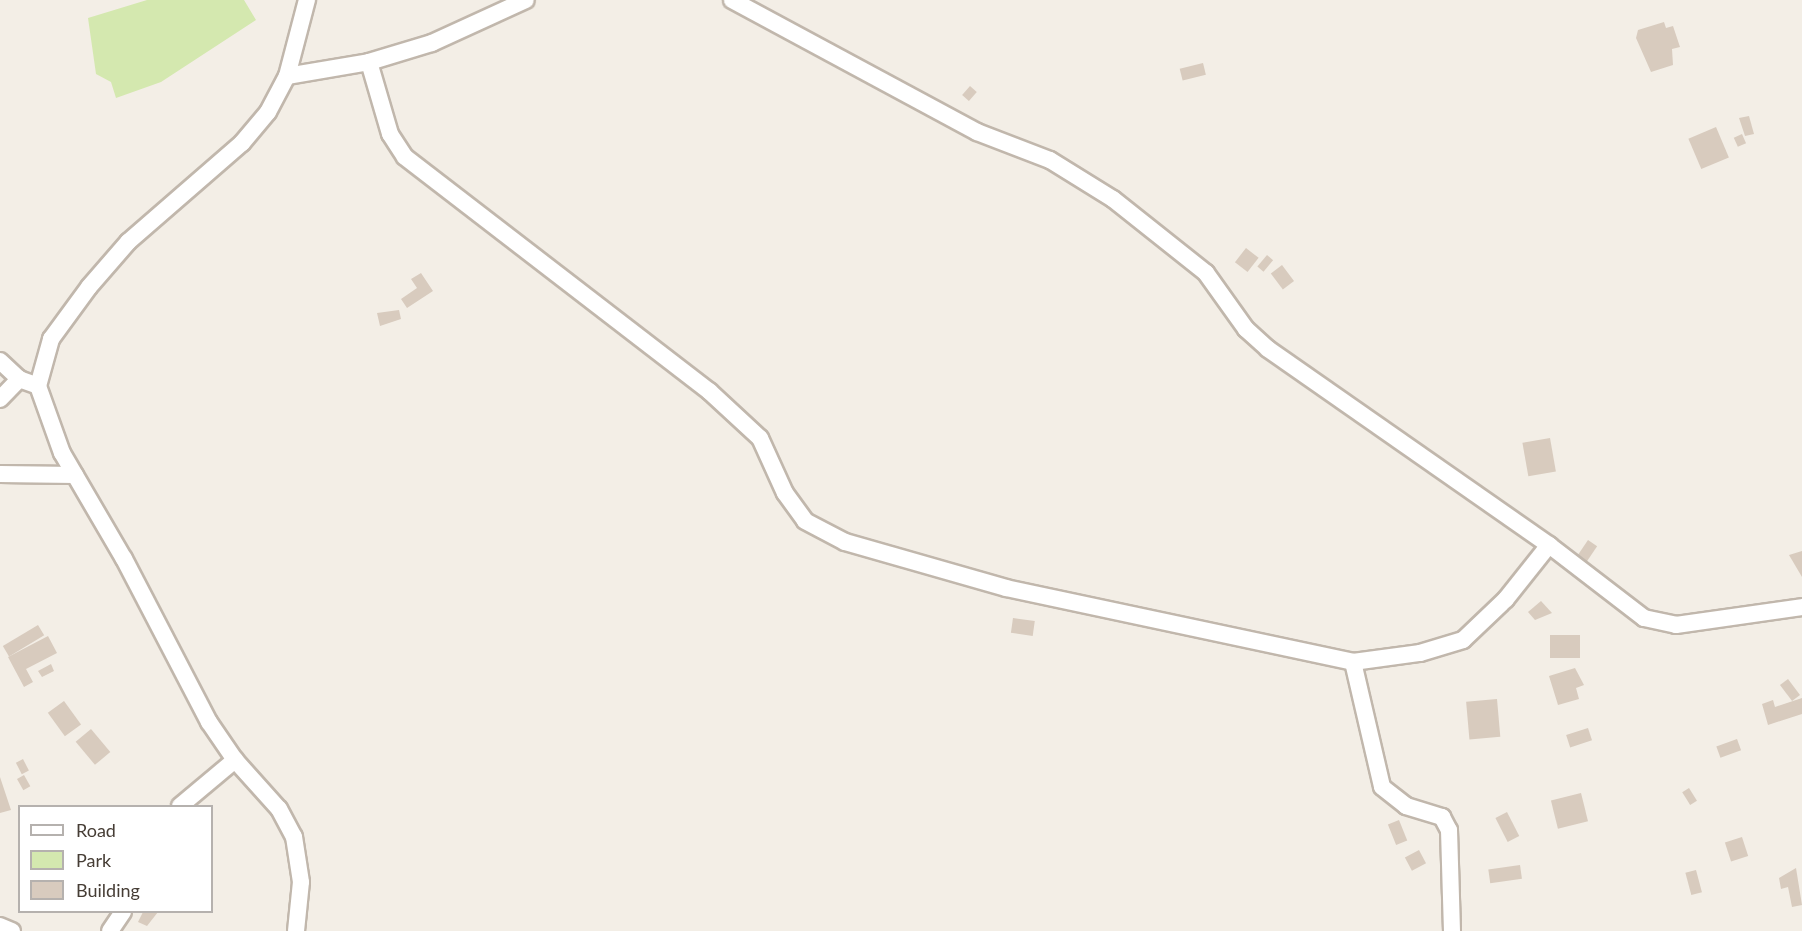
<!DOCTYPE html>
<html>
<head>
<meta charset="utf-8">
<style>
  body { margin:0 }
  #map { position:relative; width:1802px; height:931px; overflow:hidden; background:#f3eee6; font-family:Lato,sans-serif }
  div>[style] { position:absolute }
  .green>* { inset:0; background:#d4e8af }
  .building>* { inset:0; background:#d8cbbe; transform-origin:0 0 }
  .roads { filter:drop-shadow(2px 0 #c1b7ac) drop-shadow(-2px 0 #c1b7ac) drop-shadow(0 2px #c1b7ac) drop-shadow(0 -2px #c1b7ac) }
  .street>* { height:16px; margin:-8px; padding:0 8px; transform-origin:8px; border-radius:8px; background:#fff }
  span { translate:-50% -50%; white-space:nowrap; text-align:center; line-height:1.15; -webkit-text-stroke:6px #fff; paint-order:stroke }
  .legend { position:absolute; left:18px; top:805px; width:195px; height:108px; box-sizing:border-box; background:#fff; border:2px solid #b5b1ae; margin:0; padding:8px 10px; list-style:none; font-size:18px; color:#463d35 }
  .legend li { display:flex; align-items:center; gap:12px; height:30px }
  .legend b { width:30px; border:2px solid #b5b1ae }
</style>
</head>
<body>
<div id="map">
  <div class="green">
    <i style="clip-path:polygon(147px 0,244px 0,256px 20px,161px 82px,116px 98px,111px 82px,96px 74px,88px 18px)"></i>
  </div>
  <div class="building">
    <i style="clip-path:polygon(1664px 22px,1666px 28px,1673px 26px,1680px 47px,1672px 49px,1673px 65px,1651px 72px,1636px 38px,1638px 30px)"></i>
    <i style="left:1203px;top:63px;width:12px;height:24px;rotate:76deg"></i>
    <i style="left:970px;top:86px;width:9px;height:12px;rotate:41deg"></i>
    <i style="clip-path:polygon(1749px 116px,1754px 134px,1745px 136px,1739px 118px)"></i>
    <i style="left:1716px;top:127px;width:33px;height:30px;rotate:67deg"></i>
    <i style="left:1742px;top:134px;width:10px;height:9px;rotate:66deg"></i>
    <i style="left:1246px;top:248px;width:16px;height:18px;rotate:38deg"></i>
    <i style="left:1267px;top:255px;width:8px;height:15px;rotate:40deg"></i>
    <i style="left:1282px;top:265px;width:20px;height:14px;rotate:53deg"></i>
    <i style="clip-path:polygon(421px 273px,433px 291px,407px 308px,401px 299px,417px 288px,411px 279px)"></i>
    <i style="clip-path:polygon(399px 310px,401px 319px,380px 326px,377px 313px)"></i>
    <i style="left:1550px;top:438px;width:34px;height:28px;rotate:80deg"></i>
    <i style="left:1588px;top:540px;width:11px;height:22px;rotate:34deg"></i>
    <i style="clip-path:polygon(1802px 551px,1802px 577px,1789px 555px)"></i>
    <i style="clip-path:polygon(1541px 601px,1552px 613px,1535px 620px,1528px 612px)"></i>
    <i style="left:1013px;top:618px;width:22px;height:15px;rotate:8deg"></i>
    <i style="left:38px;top:625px;width:12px;height:41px;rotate:59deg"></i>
    <i style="left:1550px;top:635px;width:30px;height:23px"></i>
    <i style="clip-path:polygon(48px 636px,57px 653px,26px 669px,33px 682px,24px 687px,8px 657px)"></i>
    <i style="clip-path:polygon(51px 664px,54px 671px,42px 677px,38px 671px)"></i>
    <i style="clip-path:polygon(1575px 668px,1584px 685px,1576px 688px,1579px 699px,1558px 705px,1549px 676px)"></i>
    <i style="left:1788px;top:679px;width:20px;height:10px;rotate:53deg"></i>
    <i style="clip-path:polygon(1802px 698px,1802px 714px,1768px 725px,1762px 704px,1773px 700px,1775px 707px)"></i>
    <i style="left:1497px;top:699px;width:38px;height:31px;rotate:85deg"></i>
    <i style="left:64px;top:701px;width:29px;height:20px;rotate:54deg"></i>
    <i style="left:1588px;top:728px;width:13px;height:23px;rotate:72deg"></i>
    <i style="left:91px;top:729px;width:30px;height:20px;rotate:50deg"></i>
    <i style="left:1737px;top:739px;width:12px;height:22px;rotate:70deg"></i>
    <i style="left:23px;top:759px;width:13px;height:8px;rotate:63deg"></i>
    <i style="left:24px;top:775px;width:13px;height:8px;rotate:61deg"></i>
    <i style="clip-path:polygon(0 777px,11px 810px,0 813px)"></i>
    <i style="left:1689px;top:788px;width:15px;height:8px;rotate:58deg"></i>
    <i style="left:1581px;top:793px;width:29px;height:31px;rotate:76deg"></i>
    <i style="left:1507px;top:812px;width:27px;height:13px;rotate:63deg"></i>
    <i style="left:1399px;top:820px;width:22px;height:12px;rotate:68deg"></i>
    <i style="left:1742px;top:837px;width:20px;height:18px;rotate:72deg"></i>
    <i style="left:1419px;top:850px;width:15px;height:16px;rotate:62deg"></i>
    <i style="left:1520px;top:865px;width:14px;height:32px;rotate:82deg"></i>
    <i style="clip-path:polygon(1796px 868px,1802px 905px,1792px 907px,1788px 887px,1781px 889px,1779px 878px)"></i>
    <i style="left:1696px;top:870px;width:23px;height:11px;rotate:75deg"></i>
    <i style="clip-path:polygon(143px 912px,158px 912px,147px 926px,138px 922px)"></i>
  </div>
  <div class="roads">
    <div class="street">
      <i style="left:732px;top:0;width:278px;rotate:28.3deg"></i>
      <i style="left:977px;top:132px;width:78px;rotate:21deg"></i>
      <i style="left:1050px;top:160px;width:74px;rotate:31.8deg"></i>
      <i style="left:1113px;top:199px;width:119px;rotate:38.5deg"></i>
      <i style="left:1206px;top:273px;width:69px;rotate:54.5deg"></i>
      <i style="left:1246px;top:329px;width:30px;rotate:42deg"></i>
      <i style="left:1268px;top:349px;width:343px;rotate:34.9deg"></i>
      <i style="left:1549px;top:545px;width:120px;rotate:37.5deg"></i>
      <i style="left:1644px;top:618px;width:33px;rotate:12deg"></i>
      <i style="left:1676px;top:625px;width:127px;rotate:-8.1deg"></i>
      <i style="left:369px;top:62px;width:75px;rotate:73.7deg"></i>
      <i style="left:390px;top:134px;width:27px;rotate:57deg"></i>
      <i style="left:405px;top:157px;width:384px;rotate:37.6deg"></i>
      <i style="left:709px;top:391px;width:69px;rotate:42.7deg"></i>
      <i style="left:760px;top:438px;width:60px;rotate:65.6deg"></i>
      <i style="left:785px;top:493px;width:34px;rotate:54deg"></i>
      <i style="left:805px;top:521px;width:45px;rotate:27.7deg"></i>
      <i style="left:845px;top:542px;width:167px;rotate:15.9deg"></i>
      <i style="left:1006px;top:588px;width:355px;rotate:12deg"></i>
      <i style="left:1353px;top:662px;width:68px;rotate:-7.7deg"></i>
      <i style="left:1420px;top:653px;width:45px;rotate:-16.8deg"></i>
      <i style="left:1463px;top:640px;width:59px;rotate:-43.6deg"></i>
      <i style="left:1506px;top:599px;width:69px;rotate:-51.5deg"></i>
      <i style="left:287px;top:76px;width:83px;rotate:-9.7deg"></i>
      <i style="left:369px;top:62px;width:66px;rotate:-16.8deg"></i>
      <i style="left:432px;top:43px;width:103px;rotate:-24.6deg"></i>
      <i style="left:0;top:361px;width:26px;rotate:43deg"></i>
      <i style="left:19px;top:379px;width:20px;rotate:20deg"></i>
      <i style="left:0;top:399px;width:28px;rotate:-46deg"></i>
      <i style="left:0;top:474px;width:75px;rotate:0.8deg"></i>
      <i style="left:1353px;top:662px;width:128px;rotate:76.9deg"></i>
      <i style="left:1382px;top:787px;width:31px;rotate:38deg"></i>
      <i style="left:1406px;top:806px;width:38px;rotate:17deg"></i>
      <i style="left:1442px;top:817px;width:15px;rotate:62deg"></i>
      <i style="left:1449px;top:830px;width:101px;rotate:88.3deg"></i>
      <i style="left:180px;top:806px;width:72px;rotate:-39.9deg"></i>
      <i style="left:0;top:926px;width:13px;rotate:23deg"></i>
      <i style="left:110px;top:931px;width:23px;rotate:-56deg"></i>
      <i style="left:296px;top:931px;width:49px;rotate:-84.2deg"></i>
      <i style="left:301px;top:882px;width:46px;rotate:-98.8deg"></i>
      <i style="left:294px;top:837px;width:32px;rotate:-118deg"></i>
      <i style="left:279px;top:809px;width:66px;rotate:-131.9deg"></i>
      <i style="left:235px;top:760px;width:46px;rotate:-124.4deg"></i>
      <i style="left:209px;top:722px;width:184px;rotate:-117.5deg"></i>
      <i style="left:124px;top:559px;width:123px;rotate:-120.3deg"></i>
      <i style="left:62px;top:453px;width:71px;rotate:-109.7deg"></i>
      <i style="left:38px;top:386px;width:49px;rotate:-74.5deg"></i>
      <i style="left:51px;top:339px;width:64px;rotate:-53.8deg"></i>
      <i style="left:89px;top:287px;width:60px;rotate:-49.1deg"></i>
      <i style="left:128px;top:242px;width:151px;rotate:-41deg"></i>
      <i style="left:242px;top:143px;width:40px;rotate:-50deg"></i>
      <i style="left:268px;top:112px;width:41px;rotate:-62.2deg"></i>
      <i style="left:287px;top:76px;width:79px;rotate:-75.3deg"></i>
    </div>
  </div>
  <ul class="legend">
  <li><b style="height:8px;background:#fff"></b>Road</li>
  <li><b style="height:16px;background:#d4e8af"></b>Park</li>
  <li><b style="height:16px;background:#d8cbbe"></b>Building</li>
  </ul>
</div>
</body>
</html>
